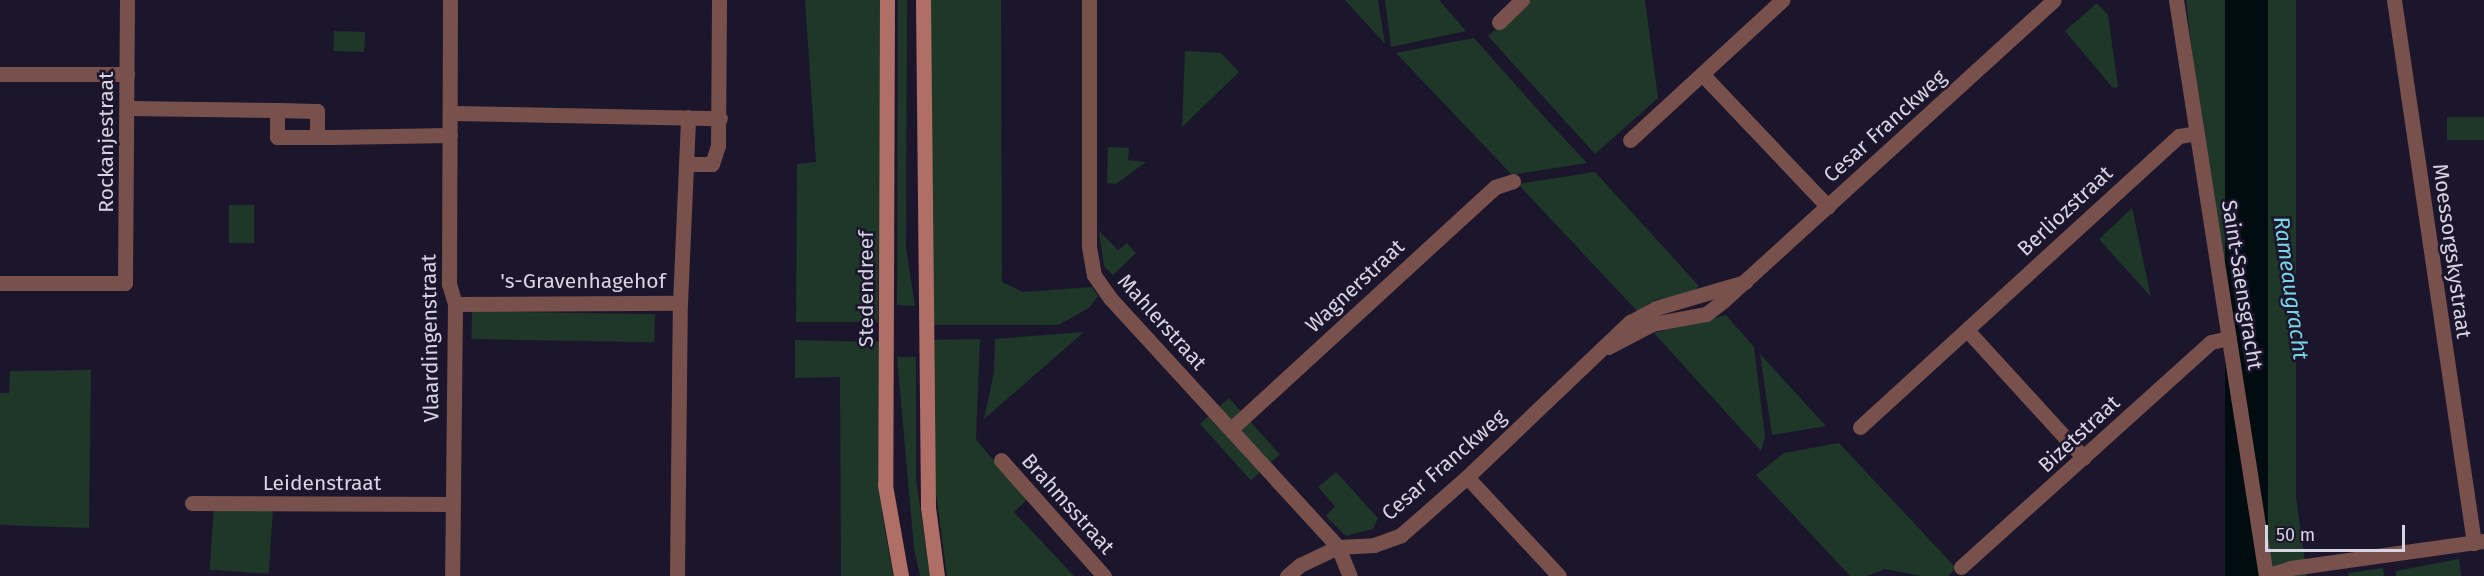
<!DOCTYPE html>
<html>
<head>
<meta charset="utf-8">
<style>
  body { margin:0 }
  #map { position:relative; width:2484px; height:576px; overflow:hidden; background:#1c162c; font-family:"Fira Sans",sans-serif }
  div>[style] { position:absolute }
  .green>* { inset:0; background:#1e3728; transform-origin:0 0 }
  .water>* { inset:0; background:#000c0f; transform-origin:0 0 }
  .street>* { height:15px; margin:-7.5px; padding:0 7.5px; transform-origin:7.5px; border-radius:7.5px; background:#79514c }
  .secondary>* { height:15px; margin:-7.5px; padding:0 7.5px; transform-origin:7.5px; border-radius:7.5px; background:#af6f67 }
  span { translate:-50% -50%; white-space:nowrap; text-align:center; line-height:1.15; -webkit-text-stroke:5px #1c162c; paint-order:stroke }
  .street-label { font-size:21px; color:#d7d4e3 }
  .water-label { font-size:22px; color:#77d5e6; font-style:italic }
  .scale { position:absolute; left:2265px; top:525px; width:140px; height:27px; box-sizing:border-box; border:3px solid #d7d4e3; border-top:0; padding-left:8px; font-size:18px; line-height:21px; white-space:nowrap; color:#d7d4e3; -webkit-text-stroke:4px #1c162c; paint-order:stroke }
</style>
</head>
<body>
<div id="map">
  <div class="green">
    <i style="clip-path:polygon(805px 0,881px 0,878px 322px,796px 322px,797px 164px,816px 162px)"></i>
    <i style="clip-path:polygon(898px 0,907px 0,906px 248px,915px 306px,897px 305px)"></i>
    <i style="clip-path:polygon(931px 0,1001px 0,1002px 282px,1023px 292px,1092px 287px,1098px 296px,1089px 308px,1058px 325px,929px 325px)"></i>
    <i style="clip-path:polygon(1345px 0,1378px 0,1385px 44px)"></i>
    <i style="clip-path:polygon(1385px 0,1439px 0,1466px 31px,1391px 47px)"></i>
    <i style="clip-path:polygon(1529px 0,1645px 0,1658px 98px,1595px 154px,1488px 36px)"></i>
    <i style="clip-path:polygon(2186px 0,2227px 0,2307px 576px,2272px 576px,2196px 86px)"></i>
    <i style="left:2268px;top:0;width:28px;height:555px"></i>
    <i style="clip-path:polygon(2097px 3px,2108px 15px,2118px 87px,2113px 88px,2065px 31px)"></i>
    <i style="left:334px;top:31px;width:31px;height:20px;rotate:2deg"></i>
    <i style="clip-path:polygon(1474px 38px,1546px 119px,1587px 163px,1512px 175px,1396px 53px)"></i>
    <i style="clip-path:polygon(1185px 51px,1221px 53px,1239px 72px,1182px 127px)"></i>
    <i style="left:2484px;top:117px;width:23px;height:37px;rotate:90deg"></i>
    <i style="clip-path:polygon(1108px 147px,1129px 148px,1128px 160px,1146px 162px,1116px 184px,1107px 183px)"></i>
    <i style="clip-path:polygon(1595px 172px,1699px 286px,1691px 293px,1655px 300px,1637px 311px,1518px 184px)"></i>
    <i style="left:229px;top:205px;width:25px;height:38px"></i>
    <i style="clip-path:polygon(2132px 208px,2151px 297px,2099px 239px)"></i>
    <i style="clip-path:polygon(1099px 231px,1118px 250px,1127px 243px,1136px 253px,1113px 275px,1104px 266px)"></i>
    <i style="left:472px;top:311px;width:183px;height:28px;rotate:1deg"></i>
    <i style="clip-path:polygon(1726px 315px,1754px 347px,1765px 437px,1761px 451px,1654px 333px)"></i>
    <i style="clip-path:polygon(1084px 332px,984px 419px,994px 372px,995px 339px)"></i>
    <i style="clip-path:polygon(980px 339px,976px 440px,1028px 499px,1014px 512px,1074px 576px,947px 576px,934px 478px,929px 340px)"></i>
    <i style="clip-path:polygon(795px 340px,879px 342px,882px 512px,893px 576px,841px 576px,840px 377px,795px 378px)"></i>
    <i style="clip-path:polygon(1760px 354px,1826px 426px,1772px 435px)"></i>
    <i style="clip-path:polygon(897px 357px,916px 357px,916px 479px,930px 576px,920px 576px,914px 548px)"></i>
    <i style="clip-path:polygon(91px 370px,89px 528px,0 525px,0 393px,9px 393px,10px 371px)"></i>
    <i style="left:1229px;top:398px;width:76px;height:39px;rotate:48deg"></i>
    <i style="clip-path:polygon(1839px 443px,1956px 568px,1948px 576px,1921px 576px,1885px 569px,1867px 576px,1850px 576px,1756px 475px,1784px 453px)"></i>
    <i style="clip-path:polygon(1336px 472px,1378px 518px,1373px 529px,1346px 536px,1326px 516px,1335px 506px,1318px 487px)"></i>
    <i style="left:273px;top:510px;width:64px;height:59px;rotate:94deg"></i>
    <i style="clip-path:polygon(2459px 559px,2461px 576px,2396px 576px,2396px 571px)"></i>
    <i style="clip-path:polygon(2383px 568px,2384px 576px,2349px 576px,2348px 573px)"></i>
  </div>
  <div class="water">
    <i style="left:2225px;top:0;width:43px;height:582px"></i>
  </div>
  <div class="street">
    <i style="left:450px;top:0;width:284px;rotate:90.2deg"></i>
    <i style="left:449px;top:284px;width:21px;rotate:73deg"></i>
    <i style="left:455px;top:304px;width:272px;rotate:90.6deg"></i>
    <i style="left:1089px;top:0;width:247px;rotate:90deg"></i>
    <i style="left:1089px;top:247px;width:28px;rotate:80deg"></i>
    <i style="left:1094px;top:275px;width:28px;rotate:55deg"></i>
    <i style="left:1110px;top:298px;width:338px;rotate:47.5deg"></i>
    <i style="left:1338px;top:547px;width:31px;rotate:68deg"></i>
    <i style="left:2176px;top:0;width:583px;rotate:81.12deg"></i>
    <i style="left:2394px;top:0;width:549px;rotate:81.62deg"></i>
    <i style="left:1499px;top:22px;width:32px;rotate:-44deg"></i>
    <i style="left:0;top:74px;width:127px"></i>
    <i style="left:1702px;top:74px;width:183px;rotate:46.5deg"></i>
    <i style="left:127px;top:108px;width:150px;rotate:0.8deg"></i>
    <i style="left:451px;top:113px;width:269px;rotate:1.1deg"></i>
    <i style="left:317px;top:137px;width:26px;rotate:-90deg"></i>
    <i style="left:317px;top:111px;width:40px;rotate:-178.6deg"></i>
    <i style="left:277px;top:110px;width:27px;rotate:90deg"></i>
    <i style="left:277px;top:137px;width:55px"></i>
    <i style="left:332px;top:137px;width:118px;rotate:-1deg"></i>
    <i style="left:1630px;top:140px;width:207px;rotate:-42.6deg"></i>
    <i style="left:686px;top:164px;width:26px"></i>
    <i style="left:712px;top:164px;width:19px;rotate:-72deg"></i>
    <i style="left:718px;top:146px;width:146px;rotate:-89.6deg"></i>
    <i style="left:0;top:283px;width:125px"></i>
    <i style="left:125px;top:283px;width:283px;rotate:-89.6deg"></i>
    <i style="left:455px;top:304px;width:225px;rotate:-0.3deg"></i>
    <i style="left:680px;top:303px;width:186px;rotate:-87.5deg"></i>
    <i style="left:1967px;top:330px;width:173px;rotate:47.6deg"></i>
    <i style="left:1608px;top:347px;width:50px;rotate:-27.6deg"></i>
    <i style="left:1652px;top:324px;width:55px;rotate:-10.5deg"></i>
    <i style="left:1706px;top:314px;width:21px;rotate:-37deg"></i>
    <i style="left:1723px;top:301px;width:447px;rotate:-42.3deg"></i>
    <i style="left:1860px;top:427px;width:432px;rotate:-42.4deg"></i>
    <i style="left:2179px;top:136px;width:18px;rotate:-9deg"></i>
    <i style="left:1231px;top:429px;width:358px;rotate:-42.5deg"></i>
    <i style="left:1495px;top:187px;width:19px;rotate:-18deg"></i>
    <i style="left:1001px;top:460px;width:155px;rotate:48.4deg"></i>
    <i style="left:1467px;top:477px;width:135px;rotate:47.1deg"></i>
    <i style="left:192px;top:503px;width:260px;rotate:0.2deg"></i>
    <i style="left:1961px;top:567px;width:336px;rotate:-42deg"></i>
    <i style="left:2211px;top:342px;width:18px;rotate:-13deg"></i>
    <i style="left:677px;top:576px;width:273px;rotate:-89.4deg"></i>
    <i style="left:1287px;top:576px;width:17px;rotate:-40deg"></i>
    <i style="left:1300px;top:565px;width:42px;rotate:-25.3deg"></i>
    <i style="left:1338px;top:547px;width:36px;rotate:-3deg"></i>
    <i style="left:1374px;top:545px;width:29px;rotate:-20deg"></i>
    <i style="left:1401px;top:535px;width:88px;rotate:-41.3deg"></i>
    <i style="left:1467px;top:477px;width:225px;rotate:-43.6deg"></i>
    <i style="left:1630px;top:322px;width:30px;rotate:-28deg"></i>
    <i style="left:1656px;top:308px;width:93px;rotate:-16.3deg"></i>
    <i style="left:2266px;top:576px;width:26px;rotate:-18deg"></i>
    <i style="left:2291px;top:568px;width:195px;rotate:-8deg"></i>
  </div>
  <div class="secondary">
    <i style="left:887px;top:0;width:485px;rotate:90.2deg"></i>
    <i style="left:885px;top:485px;width:92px;rotate:80deg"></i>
    <i style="left:923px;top:0;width:507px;rotate:89.43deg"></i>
    <i style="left:928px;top:507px;width:70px;rotate:82.6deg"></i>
  </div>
  <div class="street-label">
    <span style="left:1885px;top:126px;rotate:-42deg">Cesar Franckweg</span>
    <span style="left:106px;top:142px;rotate:-90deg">Rockanjestraat</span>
    <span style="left:2065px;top:211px;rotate:-43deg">Berliozstraat</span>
    <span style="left:2452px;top:251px;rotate:82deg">Moessorgskystraat</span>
    <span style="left:583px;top:281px">'s-Gravenhagehof</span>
    <span style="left:2242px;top:285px;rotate:81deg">Saint-Saensgracht</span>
    <span style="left:1355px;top:286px;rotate:-43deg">Wagnerstraat</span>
    <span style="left:866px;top:289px;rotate:-90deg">Stedendreef</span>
    <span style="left:1162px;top:322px;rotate:48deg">Mahlerstraat</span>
    <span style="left:430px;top:338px;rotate:-91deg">Vlaardingenstraat</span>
    <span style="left:2079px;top:434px;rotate:-43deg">Bizetstraat</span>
    <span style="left:1444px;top:465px;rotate:-41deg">Cesar Franckweg</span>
    <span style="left:322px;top:483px">Leidenstraat</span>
    <span style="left:1068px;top:504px;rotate:48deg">Brahmsstraat</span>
  </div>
  <div class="water-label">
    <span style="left:2291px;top:288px;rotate:82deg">Rameaugracht</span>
  </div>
  <div class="scale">50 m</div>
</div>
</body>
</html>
